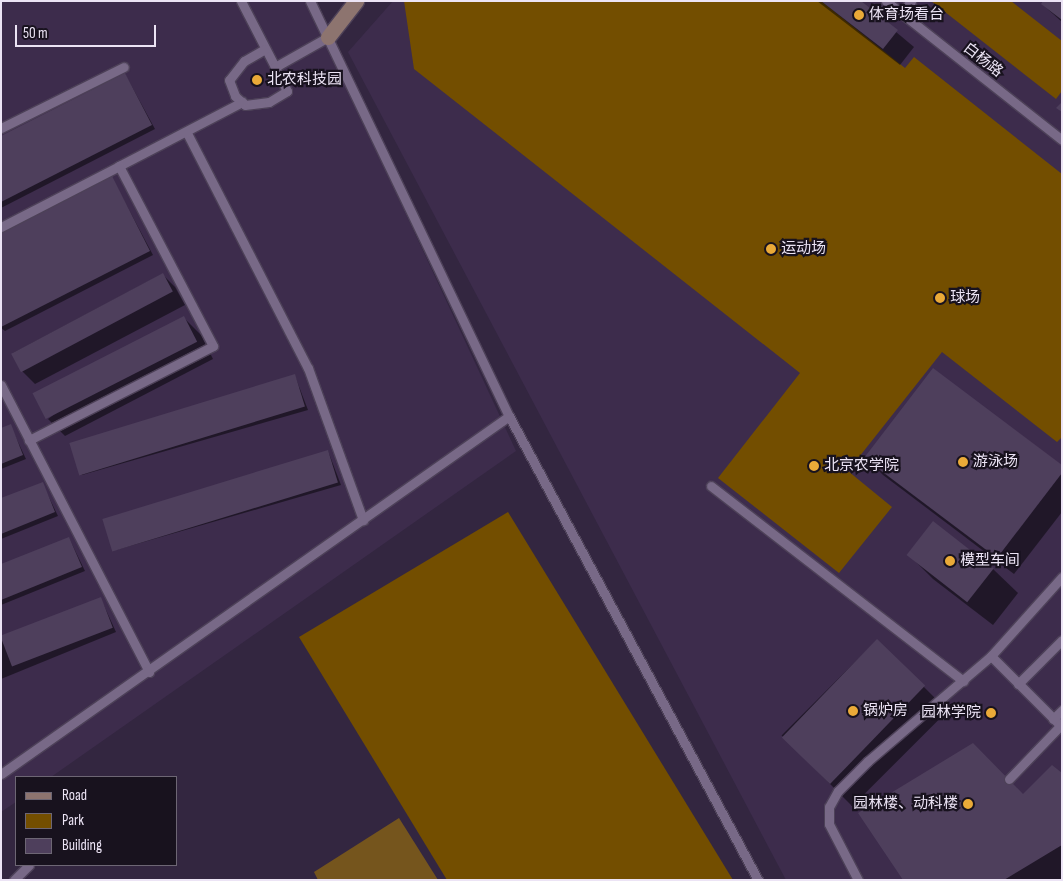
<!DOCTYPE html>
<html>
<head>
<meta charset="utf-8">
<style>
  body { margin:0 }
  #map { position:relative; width:1063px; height:881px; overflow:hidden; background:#332640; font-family:"Sofia Sans Condensed","Noto Sans SC",sans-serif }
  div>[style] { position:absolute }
  .built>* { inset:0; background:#3d2c4c }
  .green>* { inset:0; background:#734e00 }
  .forest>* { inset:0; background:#75551d }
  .shadow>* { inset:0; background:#0007; transform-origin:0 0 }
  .building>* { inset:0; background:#4e3f5c; transform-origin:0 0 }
  .roads { filter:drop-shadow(1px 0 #4d4158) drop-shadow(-1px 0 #4d4158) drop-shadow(0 1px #4d4158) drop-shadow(0 -1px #4d4158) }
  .lane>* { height:9px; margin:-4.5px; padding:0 4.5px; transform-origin:4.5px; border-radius:4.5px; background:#786987 }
  .secondary>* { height:15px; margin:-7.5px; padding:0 7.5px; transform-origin:7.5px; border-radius:7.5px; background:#8d746f }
  .dots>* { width:14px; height:14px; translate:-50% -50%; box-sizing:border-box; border:2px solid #18121e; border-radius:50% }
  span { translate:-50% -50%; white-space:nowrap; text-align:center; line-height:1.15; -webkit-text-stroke:4.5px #18121e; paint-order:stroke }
  .poi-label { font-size:15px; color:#ece4f5 }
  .left { translate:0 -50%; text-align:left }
  .right { translate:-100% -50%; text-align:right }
  .street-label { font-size:15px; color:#ece4f5 }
  .frame { position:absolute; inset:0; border:2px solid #ece4f5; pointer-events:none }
  .legend { position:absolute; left:15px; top:776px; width:162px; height:90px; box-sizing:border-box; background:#18121e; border:1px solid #6d6674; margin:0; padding:6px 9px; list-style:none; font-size:15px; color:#ece4f5 }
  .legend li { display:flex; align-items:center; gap:10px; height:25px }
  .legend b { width:25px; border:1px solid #6d6674 }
  .scale { position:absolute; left:15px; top:25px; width:141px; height:22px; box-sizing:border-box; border:2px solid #ece4f5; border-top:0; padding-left:6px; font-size:15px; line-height:18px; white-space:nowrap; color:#ece4f5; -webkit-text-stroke:4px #18121e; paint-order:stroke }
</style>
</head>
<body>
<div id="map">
  <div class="built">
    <i style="clip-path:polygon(1px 1px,307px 1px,516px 451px,51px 777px,16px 777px,16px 802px,1px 812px)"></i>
    <i style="clip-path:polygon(393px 1px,1062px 1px,1062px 880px,786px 880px,348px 52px)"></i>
  </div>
  <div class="green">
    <i style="clip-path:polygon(404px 1px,821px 1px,905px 68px,914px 57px,1062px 174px,1062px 437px,1057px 442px,942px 352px,848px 471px,892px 507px,839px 573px,718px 478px,800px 373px,414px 69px)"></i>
    <i style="clip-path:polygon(931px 1px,1011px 1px,1062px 41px,1062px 91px,1056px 99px)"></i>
    <i style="clip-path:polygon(508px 512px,733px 880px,447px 880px,299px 637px)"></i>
  </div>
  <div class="forest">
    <i style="clip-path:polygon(399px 818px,438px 880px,318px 880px,314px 872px)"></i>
  </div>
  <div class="shadow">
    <i style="clip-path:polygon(817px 1px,859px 1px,914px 47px,900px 65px)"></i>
    <i style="clip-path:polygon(1062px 1px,1062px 22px,1042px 4px)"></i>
    <i style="clip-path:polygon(125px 74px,155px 129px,1px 208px,1px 137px)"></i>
    <i style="clip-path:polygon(112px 178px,153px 255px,5px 331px,1px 328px,1px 234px)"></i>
    <i style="clip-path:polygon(162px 274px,175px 287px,185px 305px,35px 384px,22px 371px,13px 353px)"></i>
    <i style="clip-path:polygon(184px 318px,201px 335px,213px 359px,65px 436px,48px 419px)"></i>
    <i style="clip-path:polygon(295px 376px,308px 410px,82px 475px,79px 471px)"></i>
    <i style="clip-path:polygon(10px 425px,26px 459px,1px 469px,1px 429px)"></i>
    <i style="clip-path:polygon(328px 451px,341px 485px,116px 550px,112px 546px)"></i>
    <i style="clip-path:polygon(866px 458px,1062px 467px,1062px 512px,1014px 574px,883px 475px)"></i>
    <i style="clip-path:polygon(42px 483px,58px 516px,1px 539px,1px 500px)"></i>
    <i style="clip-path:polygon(933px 523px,993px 569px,1018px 593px,993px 625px,933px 579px,908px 554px)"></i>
    <i style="clip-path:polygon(69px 538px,85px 571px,1px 605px,1px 565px)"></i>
    <i style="clip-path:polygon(101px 599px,116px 632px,1px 679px,1px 639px)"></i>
    <i style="left:877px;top:640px;width:100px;height:135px;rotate:45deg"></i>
    <i style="clip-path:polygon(1062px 775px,1062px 880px,905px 880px,1023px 796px)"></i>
  </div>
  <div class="building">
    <i style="clip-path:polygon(821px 1px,861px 1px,898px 30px,883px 49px)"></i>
    <i style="clip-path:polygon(1043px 1px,1062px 1px,1062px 20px,1041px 4px)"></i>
    <i style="clip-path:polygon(125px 73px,152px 125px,1px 202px,1px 136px)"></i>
    <i style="clip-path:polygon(1062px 102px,1062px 112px,1056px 108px)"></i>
    <i style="clip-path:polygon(112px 176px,150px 251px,1px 327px,1px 233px)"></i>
    <i style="left:163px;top:273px;width:21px;height:172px;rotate:62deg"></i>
    <i style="left:184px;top:316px;width:29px;height:170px;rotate:63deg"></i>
    <i style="clip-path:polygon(933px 368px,1062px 465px,1062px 473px,997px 558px,864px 458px)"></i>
    <i style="left:295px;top:374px;width:34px;height:236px;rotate:73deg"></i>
    <i style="clip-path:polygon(11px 424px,23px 455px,1px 464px,1px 428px)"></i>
    <i style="left:328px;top:450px;width:34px;height:236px;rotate:73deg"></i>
    <i style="clip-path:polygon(43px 482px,55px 512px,1px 534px,1px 498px)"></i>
    <i style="left:933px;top:521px;width:77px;height:43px;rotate:38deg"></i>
    <i style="clip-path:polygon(69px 537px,82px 567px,1px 600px,1px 564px)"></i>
    <i style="left:101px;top:597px;width:33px;height:108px;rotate:69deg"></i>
    <i style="left:877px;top:639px;width:67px;height:137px;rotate:44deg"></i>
    <i style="clip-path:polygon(973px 743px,1023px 794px,1052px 765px,1062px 773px,1062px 845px,1004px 880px,903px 880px,858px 813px)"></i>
  </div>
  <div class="roads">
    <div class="lane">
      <i style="left:241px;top:1px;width:74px;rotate:62.7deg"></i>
      <i style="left:275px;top:67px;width:61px;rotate:-29.5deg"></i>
      <i style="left:310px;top:1px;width:460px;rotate:64.4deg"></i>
      <i style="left:509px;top:416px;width:527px;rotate:61.78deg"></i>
      <i style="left:886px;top:1px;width:224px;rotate:38.3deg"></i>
      <i style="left:901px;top:13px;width:16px;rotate:-50deg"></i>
      <i style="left:265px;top:49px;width:24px;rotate:150deg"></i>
      <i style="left:244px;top:61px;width:24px;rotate:128deg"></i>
      <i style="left:229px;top:80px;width:17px;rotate:69deg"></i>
      <i style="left:235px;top:96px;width:13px;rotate:42deg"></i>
      <i style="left:245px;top:105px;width:24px;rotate:-7deg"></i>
      <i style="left:269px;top:102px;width:21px;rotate:-31deg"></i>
      <i style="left:287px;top:91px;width:27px;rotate:-117deg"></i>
      <i style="left:1px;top:128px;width:137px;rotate:-26.4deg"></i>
      <i style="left:187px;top:133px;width:264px;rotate:62.8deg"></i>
      <i style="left:308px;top:368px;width:162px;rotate:70.1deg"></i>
      <i style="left:119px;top:166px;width:139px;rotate:-27.5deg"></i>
      <i style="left:1px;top:227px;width:133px;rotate:-27.3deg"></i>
      <i style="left:119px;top:166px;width:203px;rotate:62.4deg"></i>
      <i style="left:213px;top:346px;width:207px;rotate:152.9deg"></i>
      <i style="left:1px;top:385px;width:323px;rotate:62.7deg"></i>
      <i style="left:711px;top:486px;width:319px;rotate:37.7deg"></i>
      <i style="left:991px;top:656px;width:100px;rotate:45deg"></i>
      <i style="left:1018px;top:684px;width:62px;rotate:-45deg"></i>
      <i style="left:1053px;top:719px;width:13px;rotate:-45deg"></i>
      <i style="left:1px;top:774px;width:621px;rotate:-35.17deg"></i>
      <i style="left:1009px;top:779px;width:74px;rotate:-46.1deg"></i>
      <i style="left:14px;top:880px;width:21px;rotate:-45deg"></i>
      <i style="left:858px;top:880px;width:63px;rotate:-117.4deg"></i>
      <i style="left:829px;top:824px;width:17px;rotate:-90deg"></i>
      <i style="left:829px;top:807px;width:18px;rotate:-61deg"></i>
      <i style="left:838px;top:791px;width:42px;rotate:-45deg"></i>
      <i style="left:868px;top:761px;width:162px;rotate:-40.5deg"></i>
      <i style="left:991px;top:656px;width:106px;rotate:-48.1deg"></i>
    </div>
    <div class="secondary">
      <i style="left:328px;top:37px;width:46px;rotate:-52.1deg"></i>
    </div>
  </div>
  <div class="dots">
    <i style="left:859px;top:15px;background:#eaaa38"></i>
    <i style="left:257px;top:80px;background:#eaaa38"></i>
    <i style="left:771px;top:249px;background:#eaaa38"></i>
    <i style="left:940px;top:298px;background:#eaaa38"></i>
    <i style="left:963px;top:462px;background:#eaaa38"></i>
    <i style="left:814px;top:466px;background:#eaaa38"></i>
    <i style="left:950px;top:561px;background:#eaaa38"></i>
    <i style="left:853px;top:711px;background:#eaaa38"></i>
    <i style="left:991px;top:713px;background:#eaaa38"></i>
    <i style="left:968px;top:804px;background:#eaaa38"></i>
  </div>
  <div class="poi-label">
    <span class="left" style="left:869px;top:15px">体育场看台</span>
    <span class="left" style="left:267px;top:80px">北农科技园</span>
    <span class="left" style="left:781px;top:249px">运动场</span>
    <span class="left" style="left:950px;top:298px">球场</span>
    <span class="left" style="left:973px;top:462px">游泳场</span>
    <span class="left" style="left:824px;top:466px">北京农学院</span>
    <span class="left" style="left:960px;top:561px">模型车间</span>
    <span class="left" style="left:863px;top:711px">锅炉房</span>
    <span class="right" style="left:981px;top:713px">园林学院</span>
    <span class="right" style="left:958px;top:804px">园林楼、动科楼</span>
  </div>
  <div class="street-label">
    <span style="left:983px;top:60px;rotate:38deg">白杨路</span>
  </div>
  <div class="frame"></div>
  <ul class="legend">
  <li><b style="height:6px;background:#8d746f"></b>Road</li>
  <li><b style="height:14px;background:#734e00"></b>Park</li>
  <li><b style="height:14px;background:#4e3f5c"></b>Building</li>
  </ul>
  <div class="scale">50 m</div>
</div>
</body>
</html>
